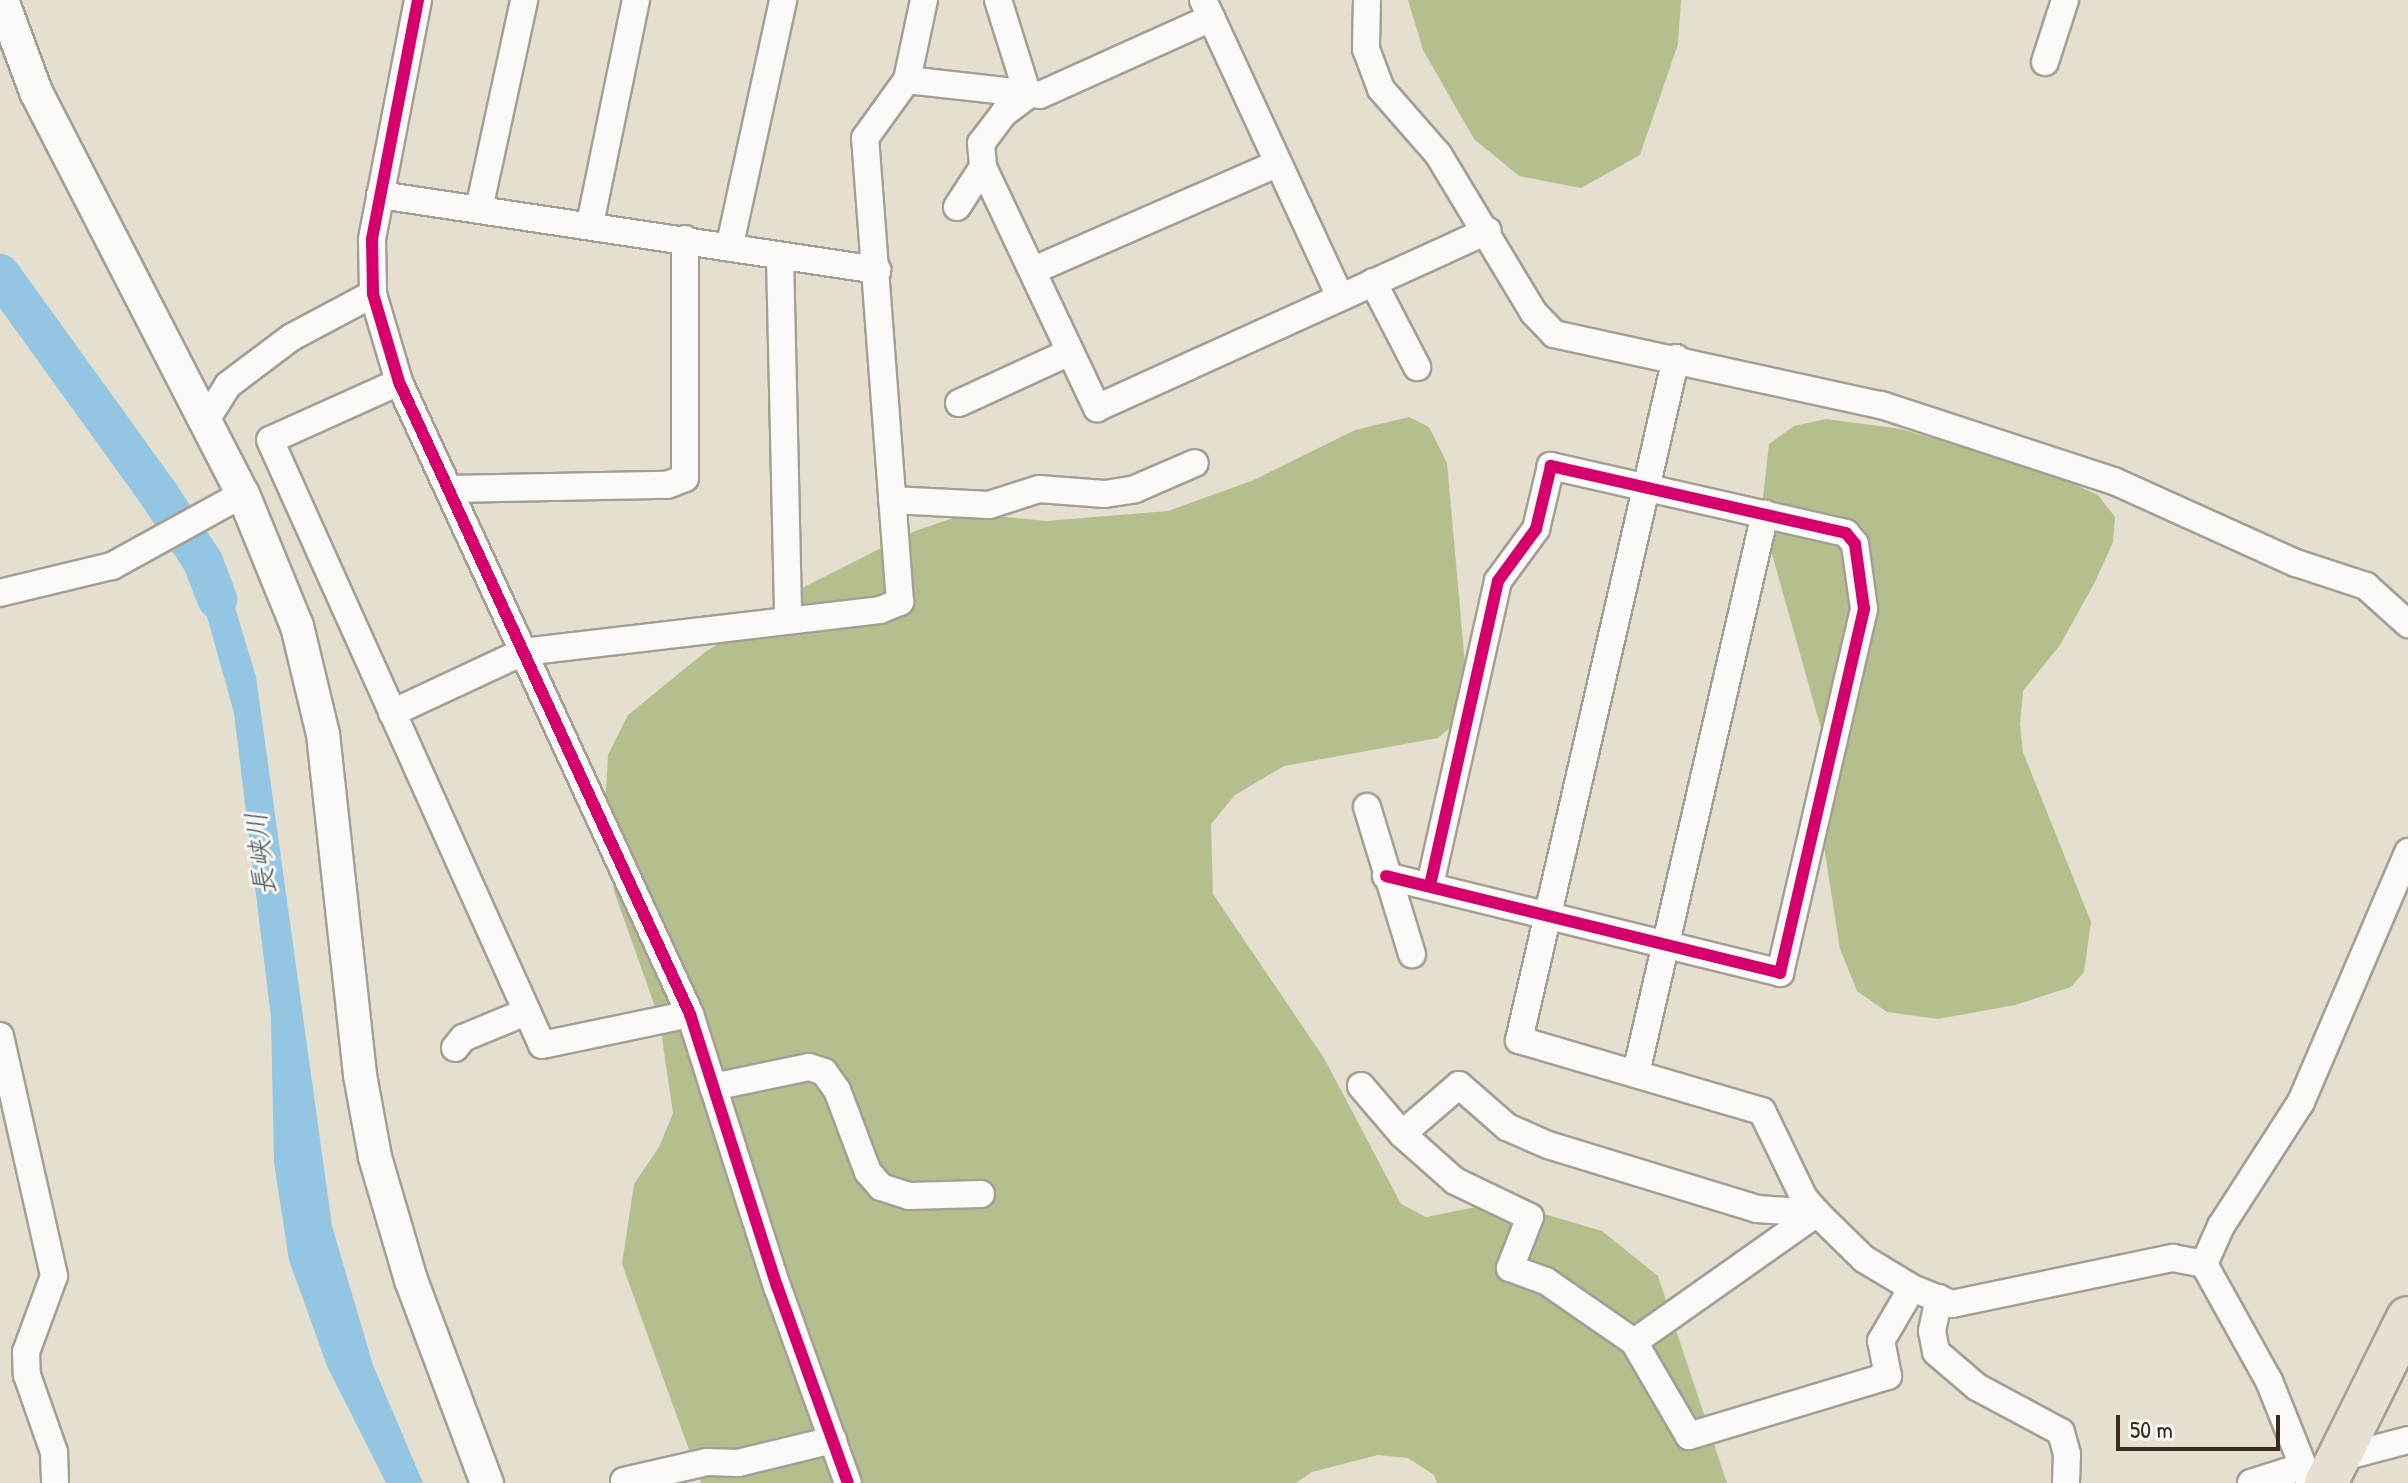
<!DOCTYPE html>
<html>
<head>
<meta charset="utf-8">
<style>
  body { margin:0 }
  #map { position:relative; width:2408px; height:1483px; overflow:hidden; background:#e5dfd0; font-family:"Patrick Hand","Klee One",sans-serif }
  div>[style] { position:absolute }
  .forest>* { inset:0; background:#b4bf8d }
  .water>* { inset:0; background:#93c6e2 }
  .river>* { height:40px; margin:-20px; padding:0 20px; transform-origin:20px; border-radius:20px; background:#93c6e2 }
  .roads { filter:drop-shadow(2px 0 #a49f95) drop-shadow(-2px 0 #a49f95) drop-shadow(0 2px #a49f95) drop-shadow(0 -2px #a49f95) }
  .minor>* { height:26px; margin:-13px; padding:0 13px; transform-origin:13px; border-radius:13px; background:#fbfaf8 }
  .tertiary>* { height:32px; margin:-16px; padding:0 16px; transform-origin:16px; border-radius:16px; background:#fbfaf8 }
  .trunk>* { height:42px; margin:-21px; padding:0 21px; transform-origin:21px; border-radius:21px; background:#e7e1d4 }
  .cycleway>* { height:12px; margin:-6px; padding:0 6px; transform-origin:6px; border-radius:6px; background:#d6006c }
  span { translate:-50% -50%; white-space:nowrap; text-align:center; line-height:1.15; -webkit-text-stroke:6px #f6f6f2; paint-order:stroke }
  .water-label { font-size:28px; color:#4b565b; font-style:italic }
  .scale { position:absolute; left:2116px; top:1415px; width:164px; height:36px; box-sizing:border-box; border:4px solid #3b2a1e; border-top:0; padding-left:10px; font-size:24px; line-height:28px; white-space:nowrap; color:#3b2a1e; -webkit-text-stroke:6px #f6f6f2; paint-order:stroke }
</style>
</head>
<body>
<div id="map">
  <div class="forest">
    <i style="clip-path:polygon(1408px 0,1681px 0,1678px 44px,1640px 155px,1581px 188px,1519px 176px,1474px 139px,1423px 50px)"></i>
    <i style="clip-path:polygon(1409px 417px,1429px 427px,1447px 463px,1467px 686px,1454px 724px,1438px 738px,1284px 766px,1235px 795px,1211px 824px,1213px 894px,1324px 1058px,1401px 1204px,1426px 1217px,1496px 1203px,1541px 1213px,1602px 1231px,1658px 1276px,1727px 1483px,1437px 1483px,1434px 1475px,1408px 1458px,1378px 1455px,1312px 1472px,1296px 1483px,701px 1483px,622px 1264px,634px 1184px,659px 1147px,673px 1113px,659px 1018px,614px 891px,605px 810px,608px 755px,628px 715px,704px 653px,804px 587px,915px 531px,968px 513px,1046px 521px,1168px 511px,1254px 480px,1355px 430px)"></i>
    <i style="clip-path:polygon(1826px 419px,1901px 429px,2045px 471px,2098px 495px,2115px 517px,2113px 542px,2095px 582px,2060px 645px,2023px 691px,2020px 724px,2023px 752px,2091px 922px,2084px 972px,2071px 987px,2015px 1005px,1938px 1019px,1887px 1012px,1857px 991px,1840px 949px,1824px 847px,1834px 793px,1829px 757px,1761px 515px,1769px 444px,1794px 426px)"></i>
  </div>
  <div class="water">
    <i style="clip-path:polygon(197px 533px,228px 584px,256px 677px,332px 1226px,373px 1365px,423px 1483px,386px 1483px,327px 1366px,289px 1260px,274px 1163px,271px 1018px,234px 713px,193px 566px)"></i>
  </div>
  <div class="river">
    <i style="left:0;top:274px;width:274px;rotate:54.2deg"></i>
    <i style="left:160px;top:496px;width:79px;rotate:56.9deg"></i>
    <i style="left:203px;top:562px;width:40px;rotate:69deg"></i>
  </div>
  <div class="roads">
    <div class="minor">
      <i style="left:418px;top:0;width:244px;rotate:100.9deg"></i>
      <i style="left:372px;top:240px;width:54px;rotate:88.9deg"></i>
      <i style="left:373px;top:294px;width:92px;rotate:73.5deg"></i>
      <i style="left:399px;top:382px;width:696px;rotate:65.28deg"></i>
      <i style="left:690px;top:1014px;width:286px;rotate:72.3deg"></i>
      <i style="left:777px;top:1286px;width:209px;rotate:70.2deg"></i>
      <i style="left:998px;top:0;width:100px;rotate:72.5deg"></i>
      <i style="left:1203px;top:0;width:327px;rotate:65.2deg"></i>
      <i style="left:1367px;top:0;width:49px;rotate:91.2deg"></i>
      <i style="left:1366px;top:49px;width:43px;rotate:69.4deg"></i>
      <i style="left:1381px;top:89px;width:86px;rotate:48.8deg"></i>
      <i style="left:1438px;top:154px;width:186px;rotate:58.9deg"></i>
      <i style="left:1534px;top:313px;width:29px;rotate:46deg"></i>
      <i style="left:1554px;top:334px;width:335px;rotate:12.3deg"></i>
      <i style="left:1881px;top:405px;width:245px;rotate:18.1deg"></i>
      <i style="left:2114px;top:481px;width:200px;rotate:24.3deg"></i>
      <i style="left:2296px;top:563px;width:74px;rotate:18.2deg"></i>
      <i style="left:2366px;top:586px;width:57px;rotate:42.1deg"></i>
      <i style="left:2045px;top:62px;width:65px;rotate:-72.1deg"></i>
      <i style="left:907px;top:80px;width:134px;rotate:6.4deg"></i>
      <i style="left:1040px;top:95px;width:188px;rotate:-24.2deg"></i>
      <i style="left:1028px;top:95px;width:30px;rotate:143deg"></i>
      <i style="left:1004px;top:113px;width:38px;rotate:127deg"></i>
      <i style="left:981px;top:143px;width:24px;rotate:85deg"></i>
      <i style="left:983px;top:167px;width:267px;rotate:64.7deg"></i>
      <i style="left:1097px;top:408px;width:429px;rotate:-24.4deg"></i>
      <i style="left:380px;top:195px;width:503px;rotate:8.58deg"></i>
      <i style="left:957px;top:207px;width:48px;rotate:-57deg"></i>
      <i style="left:479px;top:209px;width:214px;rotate:-77.8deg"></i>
      <i style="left:590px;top:224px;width:229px;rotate:-78.4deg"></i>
      <i style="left:730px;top:244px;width:250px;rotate:-77.7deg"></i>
      <i style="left:780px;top:257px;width:362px;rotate:88.7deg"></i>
      <i style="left:1034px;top:270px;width:265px;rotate:-23.6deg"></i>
      <i style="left:1373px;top:282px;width:96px;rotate:62.6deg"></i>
      <i style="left:1676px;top:358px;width:700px;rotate:102.96deg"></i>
      <i style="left:1519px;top:1040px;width:253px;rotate:16.3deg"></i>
      <i style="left:1762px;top:1111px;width:97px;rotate:64.2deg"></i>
      <i style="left:1804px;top:1198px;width:20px;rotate:49deg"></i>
      <i style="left:1817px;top:1213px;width:66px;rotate:44.4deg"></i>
      <i style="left:1864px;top:1259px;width:56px;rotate:31.1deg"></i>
      <i style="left:1912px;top:1288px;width:43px;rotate:21.8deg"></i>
      <i style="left:1952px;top:1304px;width:226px;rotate:-11.8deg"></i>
      <i style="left:2173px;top:1258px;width:32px;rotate:11deg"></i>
      <i style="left:399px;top:382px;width:141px;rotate:155.8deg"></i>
      <i style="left:270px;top:440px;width:663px;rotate:65.79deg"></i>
      <i style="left:542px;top:1045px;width:151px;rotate:-11.8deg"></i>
      <i style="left:959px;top:403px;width:122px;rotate:-24.7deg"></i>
      <i style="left:206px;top:420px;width:41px;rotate:-57.8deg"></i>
      <i style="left:228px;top:385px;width:80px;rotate:-36.9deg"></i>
      <i style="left:292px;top:337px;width:92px;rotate:-28deg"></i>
      <i style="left:449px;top:489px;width:218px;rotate:-1.1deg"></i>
      <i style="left:667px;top:485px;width:19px;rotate:-21deg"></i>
      <i style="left:685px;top:478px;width:239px;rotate:-90deg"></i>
      <i style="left:892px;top:500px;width:97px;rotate:3deg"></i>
      <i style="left:989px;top:505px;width:52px;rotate:-17.7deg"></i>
      <i style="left:1039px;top:489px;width:66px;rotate:4.3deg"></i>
      <i style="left:1105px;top:494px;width:30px;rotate:-9deg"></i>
      <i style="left:1135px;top:489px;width:65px;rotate:-23.4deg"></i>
      <i style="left:0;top:593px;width:115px;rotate:-13.6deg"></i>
      <i style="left:112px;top:566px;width:149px;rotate:-28.8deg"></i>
      <i style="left:392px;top:713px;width:145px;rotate:-25deg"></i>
      <i style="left:523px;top:652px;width:359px;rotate:-6.7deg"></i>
      <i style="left:880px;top:610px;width:22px;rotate:-22deg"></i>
      <i style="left:900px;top:602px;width:465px;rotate:-94.3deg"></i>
      <i style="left:865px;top:138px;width:72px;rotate:-54.1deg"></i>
      <i style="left:907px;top:80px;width:82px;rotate:-78deg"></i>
      <i style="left:1367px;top:807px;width:154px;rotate:73deg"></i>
      <i style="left:1386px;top:876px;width:406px;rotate:13.8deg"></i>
      <i style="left:1780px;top:973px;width:374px;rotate:-77deg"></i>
      <i style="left:1864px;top:609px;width:66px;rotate:-97.9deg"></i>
      <i style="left:1855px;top:544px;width:14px;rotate:-129deg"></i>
      <i style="left:1846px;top:533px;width:303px;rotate:-167.2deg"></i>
      <i style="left:1551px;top:466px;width:65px;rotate:103.4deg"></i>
      <i style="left:1536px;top:529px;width:64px;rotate:126.2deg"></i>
      <i style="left:1498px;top:581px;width:312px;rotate:102.6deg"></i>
      <i style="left:0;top:1036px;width:246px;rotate:77.3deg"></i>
      <i style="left:54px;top:1276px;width:81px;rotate:110.2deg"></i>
      <i style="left:26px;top:1352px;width:23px;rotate:88deg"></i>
      <i style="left:27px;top:1375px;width:82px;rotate:70.7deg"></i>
      <i style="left:54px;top:1452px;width:31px;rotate:88deg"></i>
      <i style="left:455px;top:1048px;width:13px;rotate:-51deg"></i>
      <i style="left:463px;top:1038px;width:68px;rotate:-22.4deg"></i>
      <i style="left:1636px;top:1073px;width:574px;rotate:-77.01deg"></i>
      <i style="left:1361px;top:1086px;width:63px;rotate:49.5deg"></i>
      <i style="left:1402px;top:1134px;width:71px;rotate:41.6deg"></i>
      <i style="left:1455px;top:1181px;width:83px;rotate:25.6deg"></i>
      <i style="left:1530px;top:1217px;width:55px;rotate:111.4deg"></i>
      <i style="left:1510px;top:1268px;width:38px;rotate:20deg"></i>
      <i style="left:1546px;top:1281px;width:107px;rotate:34.7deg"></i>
      <i style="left:1634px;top:1342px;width:109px;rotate:59.7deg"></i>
      <i style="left:1689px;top:1436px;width:208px;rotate:-16.8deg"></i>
      <i style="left:1888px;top:1376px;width:36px;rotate:-101deg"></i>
      <i style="left:1881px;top:1341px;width:61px;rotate:-59.7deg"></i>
      <i style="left:713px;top:1087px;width:98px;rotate:-11.8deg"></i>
      <i style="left:809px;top:1067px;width:16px;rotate:18deg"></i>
      <i style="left:824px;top:1072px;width:22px;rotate:54deg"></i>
      <i style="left:837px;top:1090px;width:88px;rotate:69.3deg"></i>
      <i style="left:868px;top:1172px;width:20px;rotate:49deg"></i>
      <i style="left:881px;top:1187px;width:29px;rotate:18deg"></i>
      <i style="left:909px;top:1196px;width:72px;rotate:-1.6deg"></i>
      <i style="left:1402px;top:1134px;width:75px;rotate:-40.7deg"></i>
      <i style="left:1459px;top:1085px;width:64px;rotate:41.2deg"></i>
      <i style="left:1507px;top:1127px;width:45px;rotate:23.7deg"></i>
      <i style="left:1548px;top:1145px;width:219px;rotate:17deg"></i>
      <i style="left:1757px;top:1209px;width:60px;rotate:3.8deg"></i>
      <i style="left:1939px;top:1298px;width:34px;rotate:102deg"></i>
      <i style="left:1932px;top:1331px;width:21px;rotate:79deg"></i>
      <i style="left:1936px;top:1352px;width:54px;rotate:40.5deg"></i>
      <i style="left:1977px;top:1387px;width:95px;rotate:28.2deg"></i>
      <i style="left:2061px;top:1432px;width:23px;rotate:75deg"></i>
      <i style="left:2067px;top:1454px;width:29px;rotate:92deg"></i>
      <i style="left:1634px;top:1342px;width:224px;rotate:-35.2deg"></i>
      <i style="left:2341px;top:1451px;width:14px;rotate:12deg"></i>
      <i style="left:2355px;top:1454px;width:55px;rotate:-14.8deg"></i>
      <i style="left:624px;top:1481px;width:85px;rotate:-12.9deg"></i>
      <i style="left:707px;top:1462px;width:31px;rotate:2deg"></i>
      <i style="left:738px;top:1463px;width:98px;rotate:-13.6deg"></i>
      <i style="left:2251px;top:1483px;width:52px;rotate:-17.7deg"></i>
      <i style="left:2310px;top:1483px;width:110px;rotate:-111.9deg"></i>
      <i style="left:2269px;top:1381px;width:134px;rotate:-119.1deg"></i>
      <i style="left:2204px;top:1264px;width:42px;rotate:-65.9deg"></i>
      <i style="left:2221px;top:1226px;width:148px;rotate:-57.2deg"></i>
      <i style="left:2301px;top:1102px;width:272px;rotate:-66.8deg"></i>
    </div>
    <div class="tertiary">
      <i style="left:2px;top:0;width:98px;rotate:69.7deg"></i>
      <i style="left:36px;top:92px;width:452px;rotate:62.8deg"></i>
      <i style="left:243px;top:494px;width:143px;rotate:67.8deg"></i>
      <i style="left:297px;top:626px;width:111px;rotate:76.5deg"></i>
      <i style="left:323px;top:734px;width:343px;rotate:83.8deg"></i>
      <i style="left:360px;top:1075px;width:83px;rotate:79.6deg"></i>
      <i style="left:375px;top:1157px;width:128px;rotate:73.7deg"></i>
      <i style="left:411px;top:1280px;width:217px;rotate:69.5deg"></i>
    </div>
    <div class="trunk">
      <i style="left:2326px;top:1483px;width:184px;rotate:-63.6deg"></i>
    </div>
  </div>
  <div class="cycleway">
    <i style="left:418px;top:0;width:244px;rotate:100.9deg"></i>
    <i style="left:372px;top:240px;width:54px;rotate:88.9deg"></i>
    <i style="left:373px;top:294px;width:92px;rotate:73.5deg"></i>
    <i style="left:399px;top:382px;width:696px;rotate:65.28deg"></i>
    <i style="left:690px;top:1014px;width:286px;rotate:72.3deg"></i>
    <i style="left:777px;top:1286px;width:209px;rotate:70.2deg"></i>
    <i style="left:1386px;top:876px;width:406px;rotate:13.8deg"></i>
    <i style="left:1780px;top:973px;width:374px;rotate:-77deg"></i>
    <i style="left:1864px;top:609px;width:66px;rotate:-97.9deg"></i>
    <i style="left:1855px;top:544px;width:14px;rotate:-129deg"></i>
    <i style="left:1846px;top:533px;width:303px;rotate:-167.2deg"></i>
    <i style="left:1551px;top:466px;width:65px;rotate:103.4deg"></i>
    <i style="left:1536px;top:529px;width:64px;rotate:126.2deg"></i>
    <i style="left:1498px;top:581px;width:312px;rotate:102.6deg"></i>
  </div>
  <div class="water-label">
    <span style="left:260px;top:854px;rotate:-97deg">長峡川</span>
  </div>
  <div class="scale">50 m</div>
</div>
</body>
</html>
